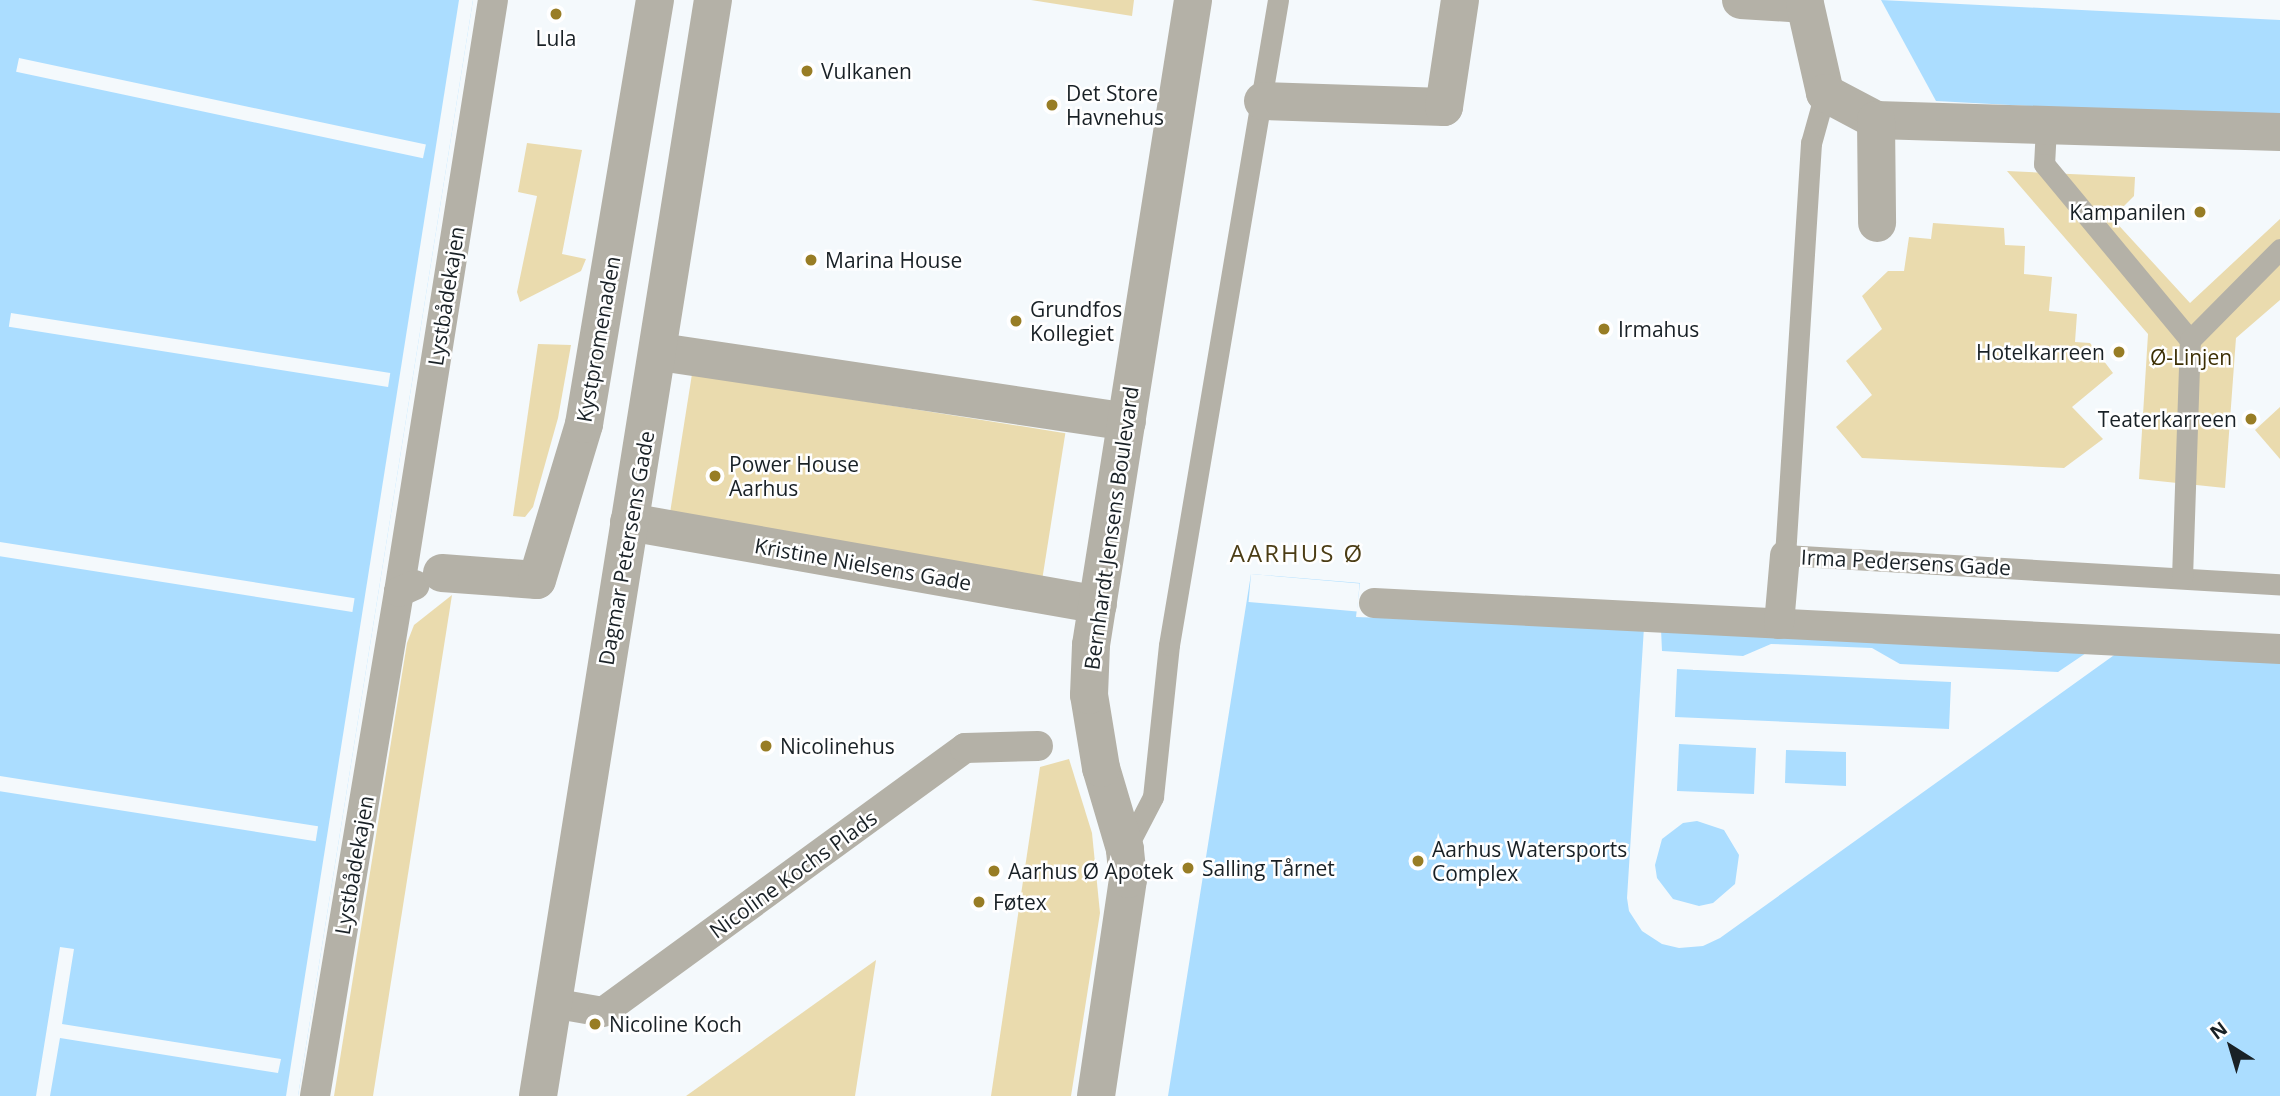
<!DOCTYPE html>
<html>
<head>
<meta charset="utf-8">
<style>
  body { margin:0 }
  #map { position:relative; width:2280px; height:1096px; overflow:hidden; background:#f4f9fc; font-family:"Open Sans",sans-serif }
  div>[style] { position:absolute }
  .green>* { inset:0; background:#eadbae; transform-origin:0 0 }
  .water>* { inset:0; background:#abddff }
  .pier>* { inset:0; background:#f4f9fc; transform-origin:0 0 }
  .service>* { height:21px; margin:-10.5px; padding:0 10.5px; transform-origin:10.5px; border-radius:10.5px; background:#b4b1a7 }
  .pedestrian>* { height:30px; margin:-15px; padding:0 15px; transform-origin:15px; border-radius:15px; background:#b4b1a7 }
  .minor>* { height:38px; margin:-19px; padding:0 19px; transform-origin:19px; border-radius:19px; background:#b4b1a7 }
  .tertiary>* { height:38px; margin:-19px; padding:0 19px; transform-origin:19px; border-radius:19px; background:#b4b1a7 }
  .dots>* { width:19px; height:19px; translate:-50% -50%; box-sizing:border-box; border:4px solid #fff; border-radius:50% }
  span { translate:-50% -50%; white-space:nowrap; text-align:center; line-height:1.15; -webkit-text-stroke:5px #fff; paint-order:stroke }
  .poi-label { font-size:21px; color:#192126 }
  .left { translate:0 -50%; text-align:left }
  .right { translate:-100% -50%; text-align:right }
  .street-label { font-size:21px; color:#192126 }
  .park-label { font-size:21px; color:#3c2f04 }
  .quarter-label { font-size:24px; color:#4b3d15; letter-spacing:2px }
  .north { position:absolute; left:2196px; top:1012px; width:70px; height:70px; -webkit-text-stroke:5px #fff; paint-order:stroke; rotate:323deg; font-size:19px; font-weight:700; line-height:28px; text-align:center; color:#192126 }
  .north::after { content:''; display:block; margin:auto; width:24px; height:32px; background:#192126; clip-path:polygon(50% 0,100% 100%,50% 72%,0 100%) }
</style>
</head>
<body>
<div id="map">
  <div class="green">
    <i style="clip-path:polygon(1031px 0,1134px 0,1132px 16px)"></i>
    <i style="clip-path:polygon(527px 143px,582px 150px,562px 254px,586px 259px,581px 271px,520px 302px,517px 292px,537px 196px,518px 192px)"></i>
    <i style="clip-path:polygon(2007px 171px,2135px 177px,2134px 196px,2112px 218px,2190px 303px,2280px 219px,2280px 300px,2236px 338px,2225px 488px,2139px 479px,2148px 334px)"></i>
    <i style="clip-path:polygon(1933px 223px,2004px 228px,2005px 245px,2025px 246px,2024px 274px,2052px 277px,2049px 311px,2077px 314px,2075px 342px,2090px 343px,2113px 373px,2072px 407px,2103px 439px,2064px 468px,1862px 458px,1836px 427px,1872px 395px,1846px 361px,1882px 329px,1862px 296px,1888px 271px,1904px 271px,1909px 237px,1931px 239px)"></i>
    <i style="clip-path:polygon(538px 344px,571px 345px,558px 418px,533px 507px,525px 517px,513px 516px)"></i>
    <i style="left:692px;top:374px;width:378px;height:150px;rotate:9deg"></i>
    <i style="clip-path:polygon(2280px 407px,2280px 459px,2255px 430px)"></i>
    <i style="clip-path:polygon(452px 595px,373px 1096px,334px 1096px,407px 643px,414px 625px)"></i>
    <i style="clip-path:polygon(1069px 759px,1092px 833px,1100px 913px,1071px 1096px,991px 1096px,1040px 767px)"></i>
    <i style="clip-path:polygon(876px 960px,855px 1096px,686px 1096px)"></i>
  </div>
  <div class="water">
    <i style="clip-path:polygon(0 0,473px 0,298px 1096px,0 1096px)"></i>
    <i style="clip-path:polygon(1881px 0,2280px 20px,2280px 119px,1936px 101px)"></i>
    <i style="clip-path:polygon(1251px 574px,1360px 583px,1356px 617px,1644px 627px,2280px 663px,2280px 1096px,1168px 1096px)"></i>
  </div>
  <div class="pier">
    <i style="clip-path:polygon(459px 0,473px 0,298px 1096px,286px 1096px)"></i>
    <i style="left:19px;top:58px;width:416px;height:14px;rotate:12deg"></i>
    <i style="left:11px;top:313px;width:384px;height:14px;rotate:9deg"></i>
    <i style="left:0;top:542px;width:359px;height:14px;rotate:9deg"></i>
    <i style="left:1251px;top:574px;width:109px;height:28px;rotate:5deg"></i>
    <i style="clip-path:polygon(evenodd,1644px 627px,1661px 629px,1662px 651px,1743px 656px,1771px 644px,1872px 648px,1900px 664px,2058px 672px,2089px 651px,2117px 653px,1720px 938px,1703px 946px,1679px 948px,1662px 944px,1642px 931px,1629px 911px,1627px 898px,1644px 627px,1677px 669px,1951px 682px,1949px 729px,1675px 717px,1677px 669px,1644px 627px,1679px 744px,1756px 748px,1754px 794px,1677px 791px,1679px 744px,1644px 627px,1786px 750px,1846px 752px,1846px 786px,1785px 783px,1786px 750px,1644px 627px,1697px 821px,1724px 830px,1739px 855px,1735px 884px,1713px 903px,1699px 906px,1673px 899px,1657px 878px,1655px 865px,1662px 839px,1683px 823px,1697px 821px)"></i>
    <i style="left:0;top:776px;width:322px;height:15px;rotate:9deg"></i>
    <i style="clip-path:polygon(60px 947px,74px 949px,62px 1024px,281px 1059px,278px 1073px,60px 1038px,50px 1096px,36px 1096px)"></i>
  </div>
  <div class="service">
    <i style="left:1825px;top:93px;width:52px;rotate:105.6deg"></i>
    <i style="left:1811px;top:143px;width:413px;rotate:93.6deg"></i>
    <i style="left:1785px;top:555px;width:496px;rotate:3.4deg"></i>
    <i style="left:2046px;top:127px;width:37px;rotate:93deg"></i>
    <i style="left:2044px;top:164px;width:229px;rotate:50.3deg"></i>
    <i style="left:2182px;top:578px;width:238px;rotate:-88.1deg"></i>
    <i style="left:2190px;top:340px;width:128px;rotate:-45.3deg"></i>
    <i style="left:1126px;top:849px;width:59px;rotate:-62.6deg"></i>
    <i style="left:1153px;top:797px;width:153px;rotate:-84deg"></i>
    <i style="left:1169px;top:645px;width:654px;rotate:-80.41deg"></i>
  </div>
  <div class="pedestrian">
    <i style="left:399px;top:592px;width:599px;rotate:-80.98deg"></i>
    <i style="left:1374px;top:603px;width:907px;rotate:2.91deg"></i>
    <i style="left:1779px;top:624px;width:69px;rotate:-85deg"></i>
    <i style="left:552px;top:1003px;width:52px;rotate:10deg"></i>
    <i style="left:603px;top:1012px;width:448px;rotate:-36.1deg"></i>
    <i style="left:965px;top:748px;width:73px;rotate:-1.6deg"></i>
    <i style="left:315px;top:1096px;width:511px;rotate:-80.54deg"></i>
    <i style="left:399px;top:592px;width:17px;rotate:-24deg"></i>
  </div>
  <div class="minor">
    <i style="left:1741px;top:0;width:64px;rotate:3.6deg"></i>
    <i style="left:1805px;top:4px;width:91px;rotate:77.3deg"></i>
    <i style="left:1825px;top:93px;width:58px;rotate:27.9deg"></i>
    <i style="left:1876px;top:120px;width:404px;rotate:1.7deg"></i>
    <i style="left:1263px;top:101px;width:181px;rotate:1.9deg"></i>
    <i style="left:1444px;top:107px;width:108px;rotate:-81.5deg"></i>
    <i style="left:1876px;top:120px;width:103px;rotate:89.4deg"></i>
    <i style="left:660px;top:352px;width:472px;rotate:8.5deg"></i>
    <i style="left:629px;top:522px;width:476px;rotate:10deg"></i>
    <i style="left:442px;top:573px;width:95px;rotate:4.2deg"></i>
    <i style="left:537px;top:580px;width:163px;rotate:-73.2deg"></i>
    <i style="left:584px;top:424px;width:430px;rotate:-80.5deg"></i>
    <i style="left:538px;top:1096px;width:1110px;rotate:-80.93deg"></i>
  </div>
  <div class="tertiary">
    <i style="left:1096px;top:1096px;width:219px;rotate:-81.6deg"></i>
    <i style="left:1128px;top:879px;width:30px;rotate:-96deg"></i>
    <i style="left:1125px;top:849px;width:84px;rotate:-106.5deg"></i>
    <i style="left:1101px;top:768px;width:74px;rotate:-99.3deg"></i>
    <i style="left:1089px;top:695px;width:50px;rotate:-87.7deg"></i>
    <i style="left:1091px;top:645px;width:653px;rotate:-81.01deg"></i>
  </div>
  <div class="dots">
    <i style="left:556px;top:14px;background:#987d25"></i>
    <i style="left:807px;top:71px;background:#987d25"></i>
    <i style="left:1052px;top:105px;background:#987d25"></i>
    <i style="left:2200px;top:212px;background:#987d25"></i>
    <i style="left:811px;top:260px;background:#987d25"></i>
    <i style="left:1016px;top:321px;background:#987d25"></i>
    <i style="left:1604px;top:329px;background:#987d25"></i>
    <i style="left:2119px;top:352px;background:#987d25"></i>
    <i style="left:2251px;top:419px;background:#987d25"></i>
    <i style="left:715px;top:476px;background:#987d25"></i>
    <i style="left:766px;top:746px;background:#987d25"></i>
    <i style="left:1418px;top:861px;background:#987d25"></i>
    <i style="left:1188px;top:868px;background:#987d25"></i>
    <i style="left:994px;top:871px;background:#987d25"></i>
    <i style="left:979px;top:902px;background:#987d25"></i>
    <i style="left:595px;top:1024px;background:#987d25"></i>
  </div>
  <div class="poi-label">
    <span style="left:556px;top:38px">Lula</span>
    <span class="left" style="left:821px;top:71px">Vulkanen</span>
    <span class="left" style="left:1066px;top:105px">Det Store<br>Havnehus</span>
    <span class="right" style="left:2186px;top:212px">Kampanilen</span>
    <span class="left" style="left:825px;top:260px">Marina House</span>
    <span class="left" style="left:1030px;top:321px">Grundfos<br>Kollegiet</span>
    <span class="left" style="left:1618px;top:329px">Irmahus</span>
    <span class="right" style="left:2105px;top:352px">Hotelkarreen</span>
    <span class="right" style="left:2237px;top:419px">Teaterkarreen</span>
    <span class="left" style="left:729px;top:476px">Power House<br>Aarhus</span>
    <span class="left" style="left:780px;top:746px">Nicolinehus</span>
    <span class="left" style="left:1432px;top:861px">Aarhus Watersports<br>Complex</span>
    <span class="left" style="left:1202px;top:868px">Salling Tårnet</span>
    <span class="left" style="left:1008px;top:871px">Aarhus Ø Apotek</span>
    <span class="left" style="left:993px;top:902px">Føtex</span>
    <span class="left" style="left:609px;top:1024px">Nicoline Koch</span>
  </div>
  <div class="street-label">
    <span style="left:446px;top:296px;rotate:-81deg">Lystbådekajen</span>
    <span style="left:598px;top:339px;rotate:-80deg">Kystpromenaden</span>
    <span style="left:1111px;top:528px;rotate:-82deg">Bernhardt Jensens Boulevard</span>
    <span style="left:626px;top:548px;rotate:-80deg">Dagmar Petersens Gade</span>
    <span style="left:1906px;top:562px;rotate:3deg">Irma Pedersens Gade</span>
    <span style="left:863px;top:564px;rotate:10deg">Kristine Nielsens Gade</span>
    <span style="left:354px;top:865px;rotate:-80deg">Lystbådekajen</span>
    <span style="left:793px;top:874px;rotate:-36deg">Nicoline Kochs Plads</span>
  </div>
  <div class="park-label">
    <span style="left:2191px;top:357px">Ø-Linjen</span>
  </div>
  <div class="quarter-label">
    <span style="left:1297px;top:553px">AARHUS Ø</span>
  </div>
  <div class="north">N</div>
</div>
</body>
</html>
